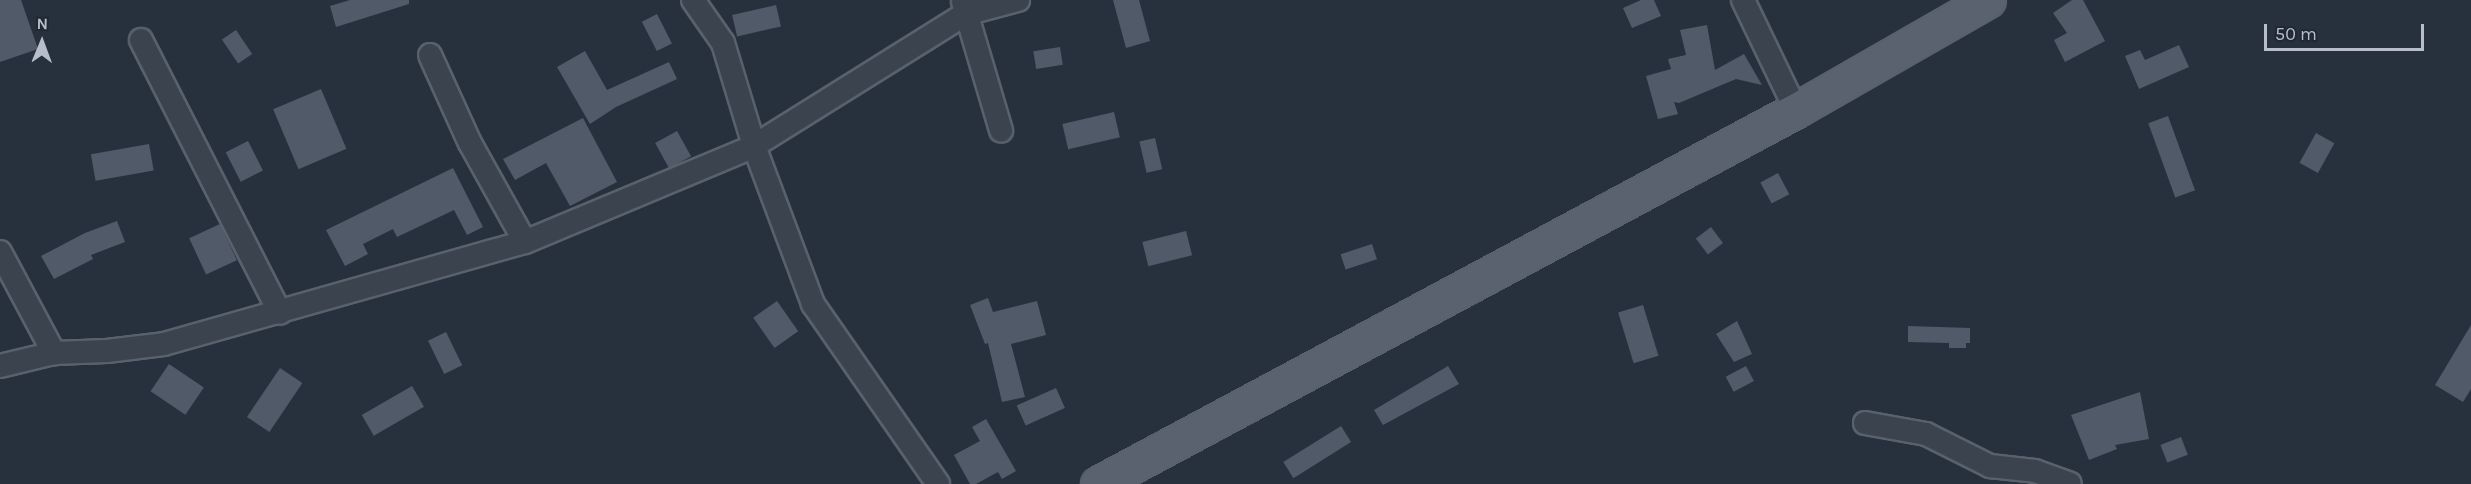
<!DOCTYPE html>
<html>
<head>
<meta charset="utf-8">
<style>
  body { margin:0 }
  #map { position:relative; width:2471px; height:484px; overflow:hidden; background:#27313e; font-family:Karla,sans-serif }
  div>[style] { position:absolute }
  .building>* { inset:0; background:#505a69; transform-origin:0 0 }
  .roads { filter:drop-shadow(2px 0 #59616c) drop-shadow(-2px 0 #59616c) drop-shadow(0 2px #59616c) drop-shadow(0 -2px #59616c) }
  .minor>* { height:22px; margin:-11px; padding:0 11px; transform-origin:11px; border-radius:11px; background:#3b434e }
  .primary>* { height:33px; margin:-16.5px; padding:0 16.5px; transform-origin:16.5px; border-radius:16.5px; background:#59626e }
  span { translate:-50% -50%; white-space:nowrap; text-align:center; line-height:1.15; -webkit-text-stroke:4.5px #202833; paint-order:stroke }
  .north { position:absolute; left:12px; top:12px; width:60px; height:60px; -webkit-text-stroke:4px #202833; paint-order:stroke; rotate:1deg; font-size:16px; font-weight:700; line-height:24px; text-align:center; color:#b7bec9 }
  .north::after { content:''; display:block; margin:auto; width:21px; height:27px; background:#b7bec9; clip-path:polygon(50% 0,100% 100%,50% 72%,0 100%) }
  .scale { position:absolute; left:2264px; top:24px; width:160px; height:27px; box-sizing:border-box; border:3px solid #b7bec9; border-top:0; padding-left:8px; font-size:18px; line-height:21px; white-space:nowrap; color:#b7bec9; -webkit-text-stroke:4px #202833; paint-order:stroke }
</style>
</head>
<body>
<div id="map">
  <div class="building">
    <i style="clip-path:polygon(0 0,21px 0,38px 49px,0 62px)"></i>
    <i style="clip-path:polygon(350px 0,409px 0,409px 4px,336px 27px,330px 6px)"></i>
    <i style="clip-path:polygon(1113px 0,1139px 0,1150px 41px,1126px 48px)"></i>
    <i style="clip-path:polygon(1641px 0,1654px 0,1661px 16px,1632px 28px,1623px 8px)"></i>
    <i style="clip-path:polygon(2072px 0,2083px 0,2105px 41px,2065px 62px,2054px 40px,2067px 33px,2053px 13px)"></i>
    <i style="left:776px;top:5px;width:22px;height:45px;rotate:77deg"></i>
    <i style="left:657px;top:14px;width:33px;height:17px;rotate:63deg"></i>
    <i style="clip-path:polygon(1707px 25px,1715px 70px,1744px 54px,1762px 85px,1736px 79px,1679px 103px,1674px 102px,1678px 114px,1658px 119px,1646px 76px,1671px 69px,1668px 59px,1686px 55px,1680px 30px)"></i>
    <i style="left:236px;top:30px;width:29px;height:17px;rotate:56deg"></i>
    <i style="clip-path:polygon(2179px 45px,2189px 67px,2139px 89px,2125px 56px,2140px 50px,2145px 60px)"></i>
    <i style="left:1060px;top:47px;width:18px;height:27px;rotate:81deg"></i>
    <i style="clip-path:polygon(585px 51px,607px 90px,669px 62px,677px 79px,616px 107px,590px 124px,557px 67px)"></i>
    <i style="left:321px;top:89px;width:65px;height:52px;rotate:67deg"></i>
    <i style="left:1114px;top:112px;width:26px;height:53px;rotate:77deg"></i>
    <i style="left:2168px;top:116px;width:79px;height:21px;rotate:70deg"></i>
    <i style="clip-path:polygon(583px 118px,617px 182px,570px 206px,546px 163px,515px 180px,503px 159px)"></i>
    <i style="left:677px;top:131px;width:29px;height:25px;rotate:61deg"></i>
    <i style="left:2316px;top:133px;width:21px;height:34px;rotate:29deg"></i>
    <i style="left:1155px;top:138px;width:32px;height:16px;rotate:77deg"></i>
    <i style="left:248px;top:141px;width:33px;height:25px;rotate:63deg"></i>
    <i style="left:149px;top:144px;width:27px;height:59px;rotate:80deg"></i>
    <i style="clip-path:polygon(453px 168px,483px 227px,467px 235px,454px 210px,397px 237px,393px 229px,363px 244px,368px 254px,345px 266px,326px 230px)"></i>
    <i style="left:1778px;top:173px;width:24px;height:20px;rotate:62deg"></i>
    <i style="clip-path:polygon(117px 221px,125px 242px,91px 255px,93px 259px,54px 279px,41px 256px,85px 233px)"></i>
    <i style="left:220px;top:224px;width:40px;height:34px;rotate:65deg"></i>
    <i style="left:1711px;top:227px;width:20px;height:19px;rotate:53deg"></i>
    <i style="left:1186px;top:231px;width:25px;height:45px;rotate:76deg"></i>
    <i style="left:1372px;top:244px;width:16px;height:33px;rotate:72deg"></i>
    <i style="clip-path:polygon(988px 298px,993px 312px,1037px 301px,1046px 335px,1011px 344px,1025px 397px,1002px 402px,988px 343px,985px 344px,970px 305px)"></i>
    <i style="left:777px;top:301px;width:37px;height:29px;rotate:55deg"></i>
    <i style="left:1643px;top:305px;width:53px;height:26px;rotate:73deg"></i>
    <i style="clip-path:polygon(1737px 321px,1752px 354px,1734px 362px,1716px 334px)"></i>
    <i style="clip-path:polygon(2471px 325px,2471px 389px,2463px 402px,2435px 385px)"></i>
    <i style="clip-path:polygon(1908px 326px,1970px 328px,1970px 343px,1966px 343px,1966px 348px,1949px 348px,1949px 343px,1908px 342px)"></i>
    <i style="left:446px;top:332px;width:37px;height:20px;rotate:64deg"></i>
    <i style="left:169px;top:364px;width:42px;height:33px;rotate:34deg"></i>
    <i style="clip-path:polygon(1448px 366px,1459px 384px,1383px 425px,1374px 410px)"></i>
    <i style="left:1746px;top:366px;width:17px;height:23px;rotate:62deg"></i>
    <i style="left:280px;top:368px;width:27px;height:59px;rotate:34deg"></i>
    <i style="left:412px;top:386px;width:24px;height:58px;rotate:60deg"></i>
    <i style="left:1056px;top:388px;width:22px;height:43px;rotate:66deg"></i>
    <i style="clip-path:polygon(2140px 392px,2149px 439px,2115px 445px,2117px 449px,2089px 460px,2071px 415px)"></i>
    <i style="clip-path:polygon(986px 419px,1016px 471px,1002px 479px,998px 472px,976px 484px,970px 484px,954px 455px,980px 441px,972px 427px)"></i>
    <i style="left:1341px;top:426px;width:19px;height:68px;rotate:58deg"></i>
    <i style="left:2181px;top:437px;width:19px;height:22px;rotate:69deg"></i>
  </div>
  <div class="roads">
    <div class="minor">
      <i style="left:693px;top:0;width:52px;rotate:55.1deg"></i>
      <i style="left:723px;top:43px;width:108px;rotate:73.2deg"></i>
      <i style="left:754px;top:146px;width:169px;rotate:69.5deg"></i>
      <i style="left:813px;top:304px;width:219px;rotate:55.2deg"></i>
      <i style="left:1743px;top:0;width:122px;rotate:64.3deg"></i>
      <i style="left:963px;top:2px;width:134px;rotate:73.5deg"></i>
      <i style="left:141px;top:40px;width:306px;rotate:63deg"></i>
      <i style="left:430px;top:55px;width:97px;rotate:65.6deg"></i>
      <i style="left:470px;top:143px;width:113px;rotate:60.9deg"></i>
      <i style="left:0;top:252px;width:115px;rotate:61.9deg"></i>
      <i style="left:0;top:366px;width:56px;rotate:-13.5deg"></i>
      <i style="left:54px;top:353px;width:53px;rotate:-2.2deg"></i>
      <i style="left:107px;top:351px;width:57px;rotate:-7deg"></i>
      <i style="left:164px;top:344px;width:375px;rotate:-15.8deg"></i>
      <i style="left:525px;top:242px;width:248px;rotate:-22.7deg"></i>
      <i style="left:754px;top:146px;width:249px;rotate:-32deg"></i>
      <i style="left:965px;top:14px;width:55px;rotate:-14.8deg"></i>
      <i style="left:1865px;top:423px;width:62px;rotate:10.2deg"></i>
      <i style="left:1926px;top:434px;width:72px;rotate:26.6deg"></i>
      <i style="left:1990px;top:466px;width:45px;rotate:6.3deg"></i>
      <i style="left:2035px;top:471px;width:37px;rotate:20deg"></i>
    </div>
    <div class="primary">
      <i style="left:1098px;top:484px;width:792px;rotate:-28.18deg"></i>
      <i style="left:1796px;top:110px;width:221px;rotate:-29.8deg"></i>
    </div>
  </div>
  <div class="north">N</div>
  <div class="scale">50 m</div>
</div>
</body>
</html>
